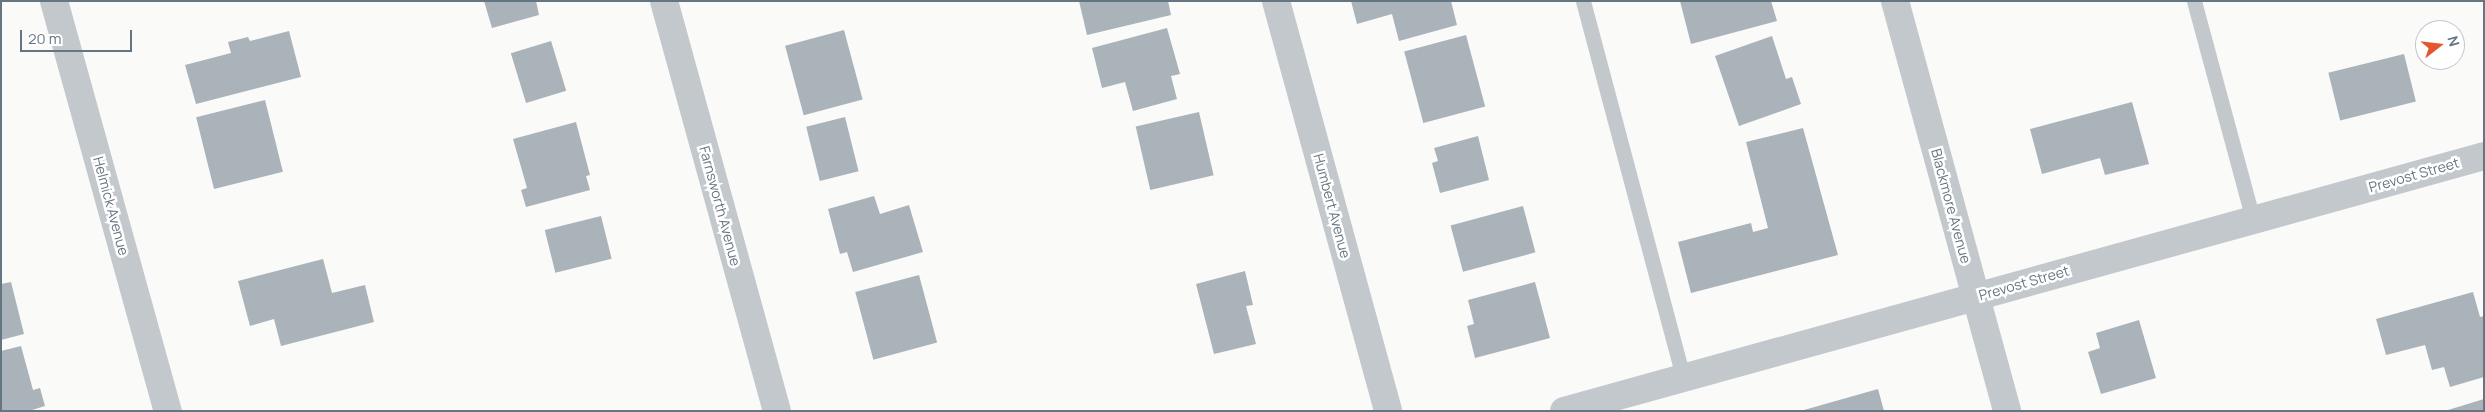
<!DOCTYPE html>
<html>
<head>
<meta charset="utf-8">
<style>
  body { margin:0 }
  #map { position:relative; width:2485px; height:412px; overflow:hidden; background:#fafaf8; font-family:Manrope,sans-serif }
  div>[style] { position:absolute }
  .building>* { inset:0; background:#aab3b9; transform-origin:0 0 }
  .lane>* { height:15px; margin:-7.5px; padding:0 7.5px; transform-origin:7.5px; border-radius:7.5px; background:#c3c8cc }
  .street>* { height:28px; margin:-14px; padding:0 14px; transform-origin:14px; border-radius:14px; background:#c3c8cc }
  span { translate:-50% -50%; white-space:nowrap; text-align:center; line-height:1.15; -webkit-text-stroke:5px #fff; paint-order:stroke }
  .street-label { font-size:14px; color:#657683 }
  .frame { position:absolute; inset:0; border:2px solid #657683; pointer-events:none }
  .north { position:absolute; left:2415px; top:20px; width:50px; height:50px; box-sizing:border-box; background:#fff; border:1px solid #c1c8cd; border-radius:50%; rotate:74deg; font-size:14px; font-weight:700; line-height:20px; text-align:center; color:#657683 }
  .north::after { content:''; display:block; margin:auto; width:18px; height:22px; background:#e4572e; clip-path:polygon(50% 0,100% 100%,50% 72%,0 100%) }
  .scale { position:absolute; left:20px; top:30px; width:112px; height:22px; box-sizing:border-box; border:2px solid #657683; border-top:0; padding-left:6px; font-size:15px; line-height:18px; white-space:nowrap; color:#657683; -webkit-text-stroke:4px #fff; paint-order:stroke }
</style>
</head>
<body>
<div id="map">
  <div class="building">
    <i style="clip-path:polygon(484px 1px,536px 1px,539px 15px,492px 28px)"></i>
    <i style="clip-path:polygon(1079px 1px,1168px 1px,1171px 15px,1087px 35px)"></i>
    <i style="clip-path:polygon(1351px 1px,1451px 1px,1457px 25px,1399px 41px,1392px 14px,1357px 24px)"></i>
    <i style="clip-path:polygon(1680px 1px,1771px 1px,1777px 21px,1691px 44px)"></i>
    <i style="clip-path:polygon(1167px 28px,1180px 74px,1171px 76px,1177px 99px,1133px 111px,1125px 82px,1102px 88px,1092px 48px)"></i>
    <i style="left:844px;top:30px;width:72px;height:61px;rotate:75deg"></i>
    <i style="clip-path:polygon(289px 31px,301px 77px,196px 104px,185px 65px,231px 53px,228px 42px,248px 37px,250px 41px)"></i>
    <i style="left:1466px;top:35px;width:74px;height:64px;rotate:75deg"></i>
    <i style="clip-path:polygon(1772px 36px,1786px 79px,1792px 77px,1801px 104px,1739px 126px,1715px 56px)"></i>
    <i style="left:551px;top:41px;width:52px;height:42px;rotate:73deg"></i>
    <i style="left:2404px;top:54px;width:49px;height:78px;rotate:76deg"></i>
    <i style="left:265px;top:100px;width:74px;height:71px;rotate:76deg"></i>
    <i style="clip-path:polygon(2132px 102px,2149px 164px,2105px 175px,2100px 158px,2042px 174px,2030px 129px)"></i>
    <i style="left:1199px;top:112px;width:65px;height:65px;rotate:77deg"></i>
    <i style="left:845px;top:117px;width:56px;height:40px;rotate:76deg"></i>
    <i style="clip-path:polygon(576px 122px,590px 175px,586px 176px,590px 190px,526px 207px,521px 190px,527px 188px,513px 139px)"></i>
    <i style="clip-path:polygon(1803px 128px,1838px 255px,1691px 293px,1678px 242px,1751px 223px,1753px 232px,1768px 228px,1746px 142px)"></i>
    <i style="clip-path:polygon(1478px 136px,1489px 180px,1440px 193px,1432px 163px,1438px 161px,1434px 148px)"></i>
    <i style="clip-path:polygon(874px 196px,880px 214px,909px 205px,923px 252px,853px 272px,847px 252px,840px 254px,828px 209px)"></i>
    <i style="left:1523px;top:206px;width:48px;height:75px;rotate:75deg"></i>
    <i style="left:601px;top:216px;width:44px;height:58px;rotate:76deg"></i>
    <i style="clip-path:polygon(323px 259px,332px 293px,365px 285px,374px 322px,281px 346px,274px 319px,250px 326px,238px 281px)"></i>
    <i style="clip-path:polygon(1245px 271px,1253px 305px,1246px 306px,1256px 344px,1214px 354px,1196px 284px)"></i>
    <i style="left:919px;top:275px;width:70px;height:66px;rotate:75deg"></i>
    <i style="clip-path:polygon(11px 282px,24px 334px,1px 340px,1px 284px)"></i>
    <i style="clip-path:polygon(1535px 282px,1550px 338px,1475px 358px,1467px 326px,1474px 324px,1468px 300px)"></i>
    <i style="clip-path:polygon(2473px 292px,2480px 317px,2484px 316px,2484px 377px,2450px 387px,2444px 367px,2432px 370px,2425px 345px,2386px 355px,2376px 319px)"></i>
    <i style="clip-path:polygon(2139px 320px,2156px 378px,2101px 394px,2088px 352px,2100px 348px,2096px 333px)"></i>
    <i style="clip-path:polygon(21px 346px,33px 390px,40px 388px,45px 406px,29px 411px,1px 411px,1px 351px)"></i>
    <i style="clip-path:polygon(1878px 389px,1884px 411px,1804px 411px,1804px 410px)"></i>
    <i style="clip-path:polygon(2484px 399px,2484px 411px,2448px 411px,2448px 410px)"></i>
  </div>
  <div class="lane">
    <i style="left:1583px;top:1px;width:390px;rotate:75.1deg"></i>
    <i style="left:2194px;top:1px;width:226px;rotate:74.9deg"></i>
  </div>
  <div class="street">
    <i style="left:54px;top:1px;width:426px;rotate:74.5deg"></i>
    <i style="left:664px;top:1px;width:425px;rotate:74.6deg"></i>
    <i style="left:1276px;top:1px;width:425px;rotate:74.7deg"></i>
    <i style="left:1895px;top:1px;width:425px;rotate:74.7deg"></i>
    <i style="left:1564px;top:411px;width:955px;rotate:-15.49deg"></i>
  </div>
  <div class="street-label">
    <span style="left:2414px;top:175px;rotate:-16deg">Prevost Street</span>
    <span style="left:111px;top:206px;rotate:75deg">Helmick Avenue</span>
    <span style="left:720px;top:206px;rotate:75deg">Farnsworth Avenue</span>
    <span style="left:1332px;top:206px;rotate:75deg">Humbert Avenue</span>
    <span style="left:1951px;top:206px;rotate:75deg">Blackmore Avenue</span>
    <span style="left:2024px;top:283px;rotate:-16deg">Prevost Street</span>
  </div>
  <div class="frame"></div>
  <div class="north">N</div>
  <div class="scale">20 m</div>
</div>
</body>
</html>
